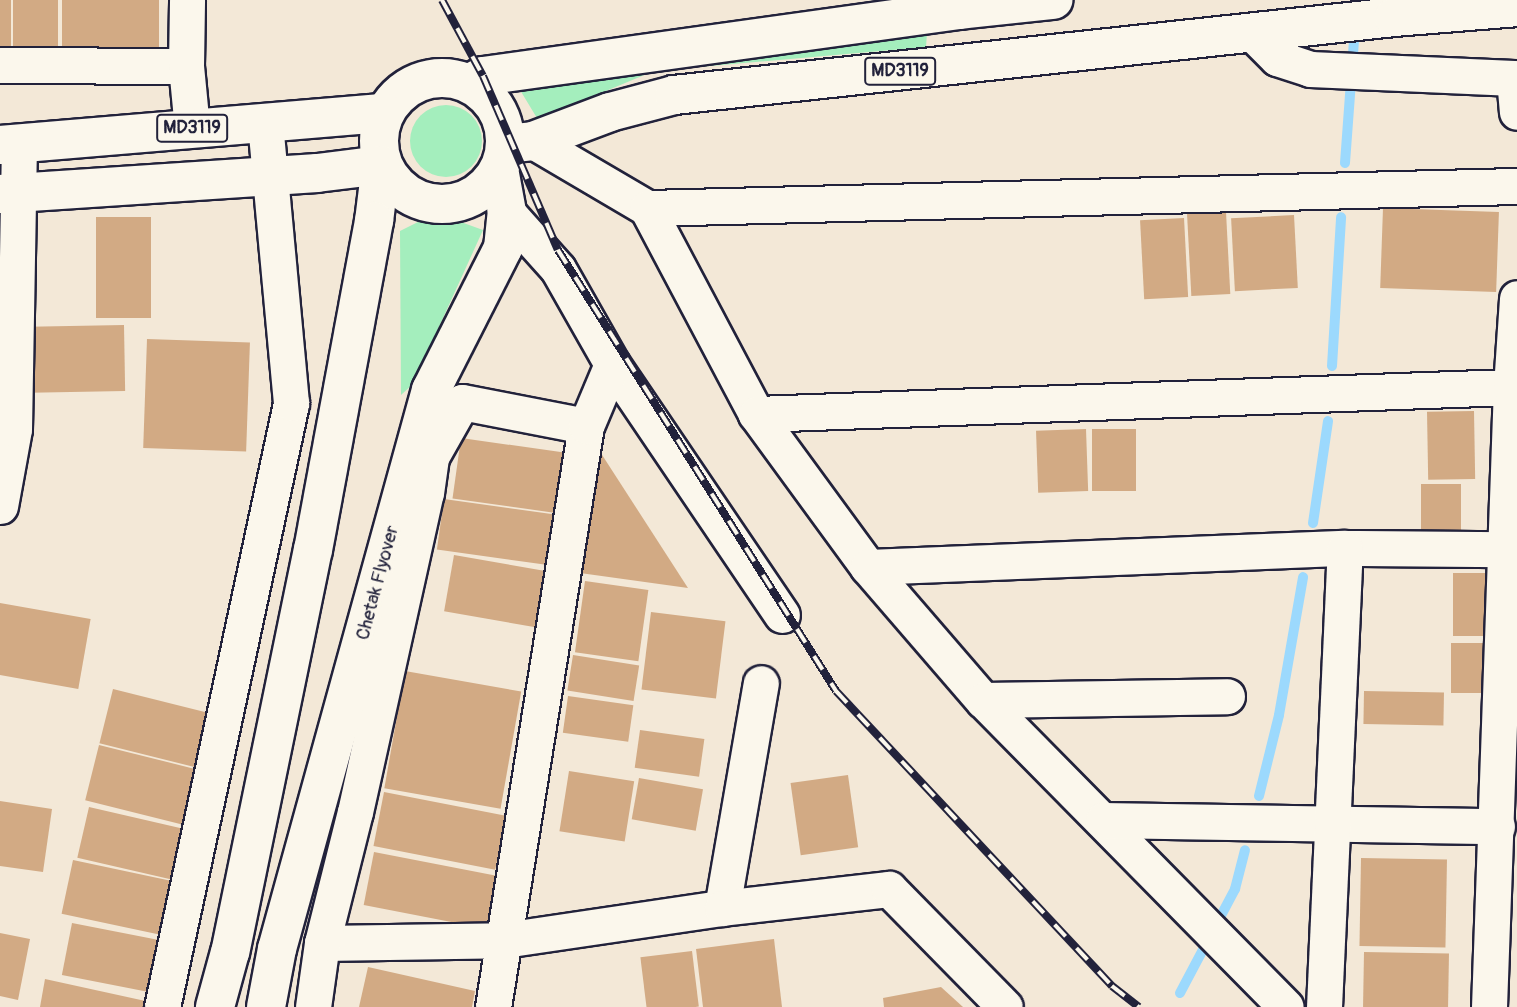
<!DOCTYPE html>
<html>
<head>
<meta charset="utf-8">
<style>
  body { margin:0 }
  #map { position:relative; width:1517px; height:1007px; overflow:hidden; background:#f3e8d7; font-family:Pangolin,sans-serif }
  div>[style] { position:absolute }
  .green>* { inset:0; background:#a4eebd }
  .round { border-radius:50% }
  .stream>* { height:10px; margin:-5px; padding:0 5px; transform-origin:5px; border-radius:5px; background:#9cd9fd }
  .building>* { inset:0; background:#d2aa84; transform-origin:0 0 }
  .roads { filter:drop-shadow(2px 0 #22223b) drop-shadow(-2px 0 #22223b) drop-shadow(0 2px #22223b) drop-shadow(0 -2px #22223b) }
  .minor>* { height:35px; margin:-17.5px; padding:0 17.5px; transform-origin:17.5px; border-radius:17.5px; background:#fbf7ec }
  .major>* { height:38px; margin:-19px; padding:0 19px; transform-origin:19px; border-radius:19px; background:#fbf7ec }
  .major>.ring { margin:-19px; padding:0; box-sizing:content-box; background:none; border:38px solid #fbf7ec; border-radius:50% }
  .rail>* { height:8px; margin-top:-4px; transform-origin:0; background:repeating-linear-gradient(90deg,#fbf7ec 0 16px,#22223b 0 32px); box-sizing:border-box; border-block:2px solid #22223b }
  span { translate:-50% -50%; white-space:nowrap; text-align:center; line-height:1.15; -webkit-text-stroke:7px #fbf7ec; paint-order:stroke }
  .shield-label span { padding:2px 5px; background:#fbf7ec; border:2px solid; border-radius:5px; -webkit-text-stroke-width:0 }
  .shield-label { font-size:18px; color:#22223b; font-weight:700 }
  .street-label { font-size:19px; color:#22223b }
</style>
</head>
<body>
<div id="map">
  <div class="green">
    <i style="clip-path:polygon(927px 33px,926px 47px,654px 71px,577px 103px,543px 128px,520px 90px,520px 67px,538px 62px)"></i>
    <i class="round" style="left:410px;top:105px;width:72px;height:72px"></i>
    <i style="clip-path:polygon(447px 217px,483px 230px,413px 384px,401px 395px,400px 231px,418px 222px)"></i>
  </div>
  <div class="stream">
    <i style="left:1345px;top:163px;width:136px;rotate:-85.8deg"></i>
    <i style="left:1332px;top:366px;width:149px;rotate:-86.5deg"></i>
    <i style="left:1313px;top:523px;width:103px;rotate:-81.6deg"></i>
    <i style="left:1259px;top:796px;width:83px;rotate:-76.1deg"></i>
    <i style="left:1279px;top:715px;width:140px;rotate:-80.1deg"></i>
    <i style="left:1180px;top:993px;width:118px;rotate:-62.1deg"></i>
    <i style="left:1235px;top:889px;width:40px;rotate:-75.6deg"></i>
  </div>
  <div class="building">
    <i style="left:0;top:0;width:11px;height:53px"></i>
    <i style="left:13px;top:0;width:45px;height:53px"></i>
    <i style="left:62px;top:0;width:97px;height:47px"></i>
    <i style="left:1383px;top:208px;width:116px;height:80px;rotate:2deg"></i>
    <i style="left:1226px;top:212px;width:82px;height:39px;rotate:87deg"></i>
    <i style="left:1294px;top:215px;width:73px;height:63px;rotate:87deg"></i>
    <i style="left:96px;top:217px;width:55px;height:101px"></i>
    <i style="left:1184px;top:218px;width:79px;height:44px;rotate:87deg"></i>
    <i style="left:124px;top:325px;width:66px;height:95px;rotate:89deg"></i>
    <i style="left:147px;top:339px;width:103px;height:109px;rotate:2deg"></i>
    <i style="left:1474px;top:411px;width:68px;height:47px;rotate:89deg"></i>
    <i style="left:1086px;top:429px;width:62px;height:50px;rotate:88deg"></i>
    <i style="left:1092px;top:429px;width:44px;height:62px"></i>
    <i style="left:461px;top:438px;width:106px;height:61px;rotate:8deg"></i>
    <i style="clip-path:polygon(595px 444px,688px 588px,580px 573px)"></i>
    <i style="left:1421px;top:484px;width:40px;height:48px"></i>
    <i style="left:444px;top:499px;width:114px;height:51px;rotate:8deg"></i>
    <i style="left:454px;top:555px;width:100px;height:57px;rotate:10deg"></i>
    <i style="left:1453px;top:573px;width:43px;height:63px"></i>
    <i style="left:585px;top:581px;width:64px;height:72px;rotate:8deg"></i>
    <i style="left:0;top:603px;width:92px;height:71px;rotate:10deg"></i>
    <i style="left:651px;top:612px;width:75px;height:78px;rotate:7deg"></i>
    <i style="left:1451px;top:643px;width:35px;height:50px"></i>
    <i style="left:573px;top:655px;width:67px;height:36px;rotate:9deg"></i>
    <i style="left:405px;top:671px;width:118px;height:119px;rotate:10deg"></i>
    <i style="left:113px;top:689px;width:107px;height:56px;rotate:14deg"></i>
    <i style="left:1364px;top:691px;width:80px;height:33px;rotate:1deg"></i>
    <i style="left:568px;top:696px;width:66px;height:37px;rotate:8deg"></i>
    <i style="left:640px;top:730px;width:65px;height:38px;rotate:8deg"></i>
    <i style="left:99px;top:745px;width:105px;height:57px;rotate:14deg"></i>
    <i style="left:569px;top:771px;width:66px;height:61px;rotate:9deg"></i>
    <i style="left:848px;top:775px;width:73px;height:58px;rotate:82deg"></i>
    <i style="left:639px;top:778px;width:65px;height:42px;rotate:10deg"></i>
    <i style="left:384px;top:792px;width:124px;height:55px;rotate:11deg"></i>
    <i style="clip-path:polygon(0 801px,52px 809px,43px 872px,0 866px)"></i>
    <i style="left:89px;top:807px;width:109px;height:52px;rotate:13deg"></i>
    <i style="left:374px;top:852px;width:126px;height:54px;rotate:11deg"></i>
    <i style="left:1361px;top:858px;width:86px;height:88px;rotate:1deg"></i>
    <i style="left:73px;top:860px;width:107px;height:55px;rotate:12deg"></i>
    <i style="left:72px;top:923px;width:95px;height:53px;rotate:11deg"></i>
    <i style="clip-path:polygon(0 933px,30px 939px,18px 1000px,0 996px)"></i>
    <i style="clip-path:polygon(774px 939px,782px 1007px,703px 1007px,696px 949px)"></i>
    <i style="left:692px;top:951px;width:56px;height:52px;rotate:83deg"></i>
    <i style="left:1364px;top:952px;width:85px;height:55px;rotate:1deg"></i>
    <i style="clip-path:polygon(368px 967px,475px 991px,472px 1007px,359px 1007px)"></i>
    <i style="clip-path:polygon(45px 979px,150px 1002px,149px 1007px,40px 1007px)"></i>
    <i style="clip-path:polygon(941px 987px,963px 1007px,884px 1007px,883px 998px)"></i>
  </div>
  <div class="roads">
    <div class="minor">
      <i style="left:1251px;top:32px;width:37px;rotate:45deg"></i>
      <i style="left:1277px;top:58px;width:35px;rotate:18deg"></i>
      <i style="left:1310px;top:69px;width:204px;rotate:2.5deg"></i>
      <i style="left:1514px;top:78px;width:34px;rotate:85deg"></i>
      <i style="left:0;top:65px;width:186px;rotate:0.3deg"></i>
      <i style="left:186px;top:66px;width:66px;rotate:-89.1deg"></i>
      <i style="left:186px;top:66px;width:62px;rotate:84.5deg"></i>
      <i style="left:533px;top:141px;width:132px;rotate:30.4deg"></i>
      <i style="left:647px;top:208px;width:233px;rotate:62.1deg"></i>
      <i style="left:756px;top:414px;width:190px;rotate:53.8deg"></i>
      <i style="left:868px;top:567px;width:176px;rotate:49.2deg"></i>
      <i style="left:983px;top:700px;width:431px;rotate:45.4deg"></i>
      <i style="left:647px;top:208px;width:870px;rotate:-1.45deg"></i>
      <i style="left:507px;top:212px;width:76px;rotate:48.2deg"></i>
      <i style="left:558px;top:269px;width:109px;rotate:60.4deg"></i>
      <i style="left:612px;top:364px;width:303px;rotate:55.9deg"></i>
      <i style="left:756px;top:414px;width:755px;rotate:-2.05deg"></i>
      <i style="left:0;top:506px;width:78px;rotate:-79.7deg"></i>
      <i style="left:14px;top:429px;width:286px;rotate:-89deg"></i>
      <i style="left:868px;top:567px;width:477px;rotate:-2.3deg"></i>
      <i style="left:1345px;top:548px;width:162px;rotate:0.4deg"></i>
      <i style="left:983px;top:700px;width:244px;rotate:-0.9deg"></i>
      <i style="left:1103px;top:820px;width:394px;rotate:0.9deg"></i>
      <i style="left:722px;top:908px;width:228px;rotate:-80.2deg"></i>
      <i style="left:322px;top:943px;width:182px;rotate:-0.9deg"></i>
      <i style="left:504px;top:940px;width:220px;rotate:-8.4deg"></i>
      <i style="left:722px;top:908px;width:168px;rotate:-6.5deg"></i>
      <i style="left:889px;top:889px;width:165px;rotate:45.5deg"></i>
      <i style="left:162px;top:1007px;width:618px;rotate:-77.94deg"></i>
      <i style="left:291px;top:403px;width:282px;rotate:-95.3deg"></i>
      <i style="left:313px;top:1007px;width:65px;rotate:-82deg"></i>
      <i style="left:322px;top:943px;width:135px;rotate:-75.9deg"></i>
      <i style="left:355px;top:812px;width:327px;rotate:-77.5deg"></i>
      <i style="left:426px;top:493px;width:36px;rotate:-82deg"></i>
      <i style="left:431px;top:457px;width:63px;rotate:-60.6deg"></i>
      <i style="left:462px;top:402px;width:126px;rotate:11deg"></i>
      <i style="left:493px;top:1007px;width:588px;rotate:-80.91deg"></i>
      <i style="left:586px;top:426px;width:67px;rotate:-67.2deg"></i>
      <i style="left:1324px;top:1007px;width:459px;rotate:-87.4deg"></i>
      <i style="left:1489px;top:1007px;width:620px;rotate:-87.97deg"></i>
      <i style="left:1511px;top:387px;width:89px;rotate:-86.1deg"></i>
    </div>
    <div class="major">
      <i class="ring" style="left:379px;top:78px;width:88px;height:88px"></i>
      <i style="left:470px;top:83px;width:15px;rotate:-28deg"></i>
      <i style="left:483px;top:76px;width:481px;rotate:-7.9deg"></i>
      <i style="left:959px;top:10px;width:95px;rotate:-6.1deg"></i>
      <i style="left:506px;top:144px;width:27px;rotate:-6deg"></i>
      <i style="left:533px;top:141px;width:82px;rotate:-20.6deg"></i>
      <i style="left:610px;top:112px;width:66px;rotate:-14.9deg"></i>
      <i style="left:674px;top:95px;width:724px;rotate:-6.18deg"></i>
      <i style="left:1394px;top:17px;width:123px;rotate:-4.6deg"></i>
      <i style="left:0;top:145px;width:386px;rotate:-4.8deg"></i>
      <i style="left:0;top:194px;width:318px;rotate:-3.8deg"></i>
      <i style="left:317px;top:173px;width:64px;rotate:-7.1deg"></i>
      <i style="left:381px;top:165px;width:56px;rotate:97.1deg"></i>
      <i style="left:374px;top:221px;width:334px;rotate:100.5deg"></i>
      <i style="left:313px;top:549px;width:411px;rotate:101.6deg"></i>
      <i style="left:230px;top:952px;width:57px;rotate:105.3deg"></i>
      <i style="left:266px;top:1007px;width:59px;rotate:-79.3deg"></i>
      <i style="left:277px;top:949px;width:580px;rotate:-74.6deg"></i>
      <i style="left:431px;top:390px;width:159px;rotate:-63.1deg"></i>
      <i style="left:503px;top:248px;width:36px;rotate:-84deg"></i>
      <i style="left:507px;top:212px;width:44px;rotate:-100.5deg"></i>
    </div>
  </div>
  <div class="rail">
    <i style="left:442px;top:0;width:86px;rotate:61.7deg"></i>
    <i style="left:483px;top:76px;width:189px;rotate:66.7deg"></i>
    <i style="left:558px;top:250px;width:521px;rotate:57.77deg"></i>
    <i style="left:836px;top:691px;width:404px;rotate:46.9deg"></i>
    <i style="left:1112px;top:986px;width:34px;rotate:38deg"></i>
  </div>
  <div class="shield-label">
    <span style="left:900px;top:71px">MD3119</span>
    <span style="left:192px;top:128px">MD3119</span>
  </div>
  <div class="street-label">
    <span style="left:378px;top:583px;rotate:-75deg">Chetak Flyover</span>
  </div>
</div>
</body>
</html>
